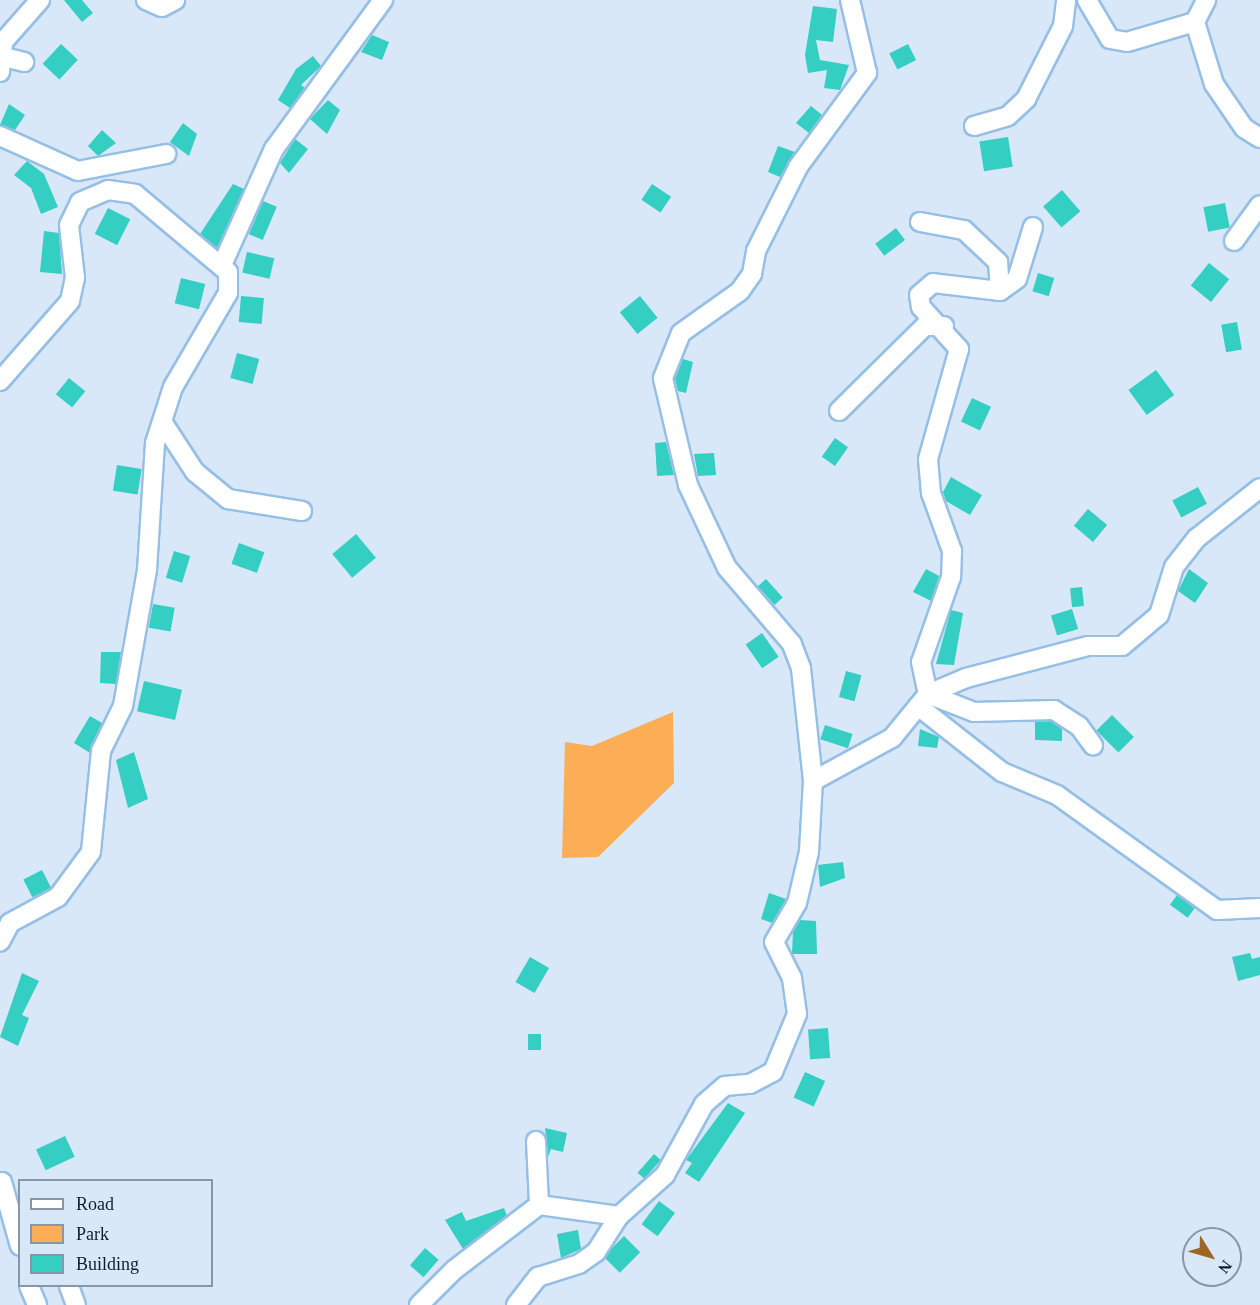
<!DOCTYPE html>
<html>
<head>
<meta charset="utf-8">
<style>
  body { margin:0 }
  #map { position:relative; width:1260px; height:1305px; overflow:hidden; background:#d8e8f8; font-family:Georgia,serif }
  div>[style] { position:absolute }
  .green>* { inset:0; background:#fbae55 }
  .building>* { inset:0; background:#34cec2; transform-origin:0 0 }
  .roads { filter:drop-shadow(2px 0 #96bfe5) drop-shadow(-2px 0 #96bfe5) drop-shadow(0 2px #96bfe5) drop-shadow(0 -2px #96bfe5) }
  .minor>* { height:18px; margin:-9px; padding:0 9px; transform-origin:9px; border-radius:9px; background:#fff }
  span { translate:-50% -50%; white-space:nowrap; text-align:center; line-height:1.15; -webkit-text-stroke:4.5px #d8e8f8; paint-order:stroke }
  .legend { position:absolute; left:18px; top:1179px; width:195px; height:108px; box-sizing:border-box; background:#d8e8f8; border:2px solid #8897a6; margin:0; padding:8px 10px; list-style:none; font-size:18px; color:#0f1e2c }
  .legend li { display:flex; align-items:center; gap:12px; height:30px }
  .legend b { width:30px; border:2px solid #8897a6 }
  .north { position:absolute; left:1182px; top:1227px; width:60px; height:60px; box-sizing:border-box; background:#d8e8f8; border:2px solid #8897a6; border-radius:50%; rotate:127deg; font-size:16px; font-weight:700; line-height:24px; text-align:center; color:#0f1e2c }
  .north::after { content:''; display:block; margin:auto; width:21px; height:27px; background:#9e6622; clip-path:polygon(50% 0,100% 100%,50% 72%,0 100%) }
</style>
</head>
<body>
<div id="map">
  <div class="green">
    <i style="clip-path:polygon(673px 712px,674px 783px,598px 857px,562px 858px,565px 742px,592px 746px)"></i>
  </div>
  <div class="building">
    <i style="clip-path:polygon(64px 0,82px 0,93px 13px,82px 22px)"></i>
    <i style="clip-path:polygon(813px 6px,837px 9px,833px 42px,816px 40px,820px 60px,849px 65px,840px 90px,824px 88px,827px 70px,808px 73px,805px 55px)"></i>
    <i style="clip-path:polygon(372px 35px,389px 42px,382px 60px,361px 52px)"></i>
    <i style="left:61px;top:44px;width:23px;height:27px;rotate:43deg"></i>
    <i style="left:908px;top:44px;width:18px;height:21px;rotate:63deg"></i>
    <i style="clip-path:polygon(313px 56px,321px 66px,301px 85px,305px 88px,290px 108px,278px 100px,296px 69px)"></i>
    <i style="clip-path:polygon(328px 100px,340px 110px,327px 134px,310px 119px)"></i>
    <i style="clip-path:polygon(9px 104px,25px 115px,15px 130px,0 125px)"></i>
    <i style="clip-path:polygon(811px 106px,822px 115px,809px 133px,796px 123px)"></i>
    <i style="clip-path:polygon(183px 123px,197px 134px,189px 156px,170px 142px)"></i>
    <i style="clip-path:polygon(102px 130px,116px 143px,98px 156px,88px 146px)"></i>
    <i style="left:1008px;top:137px;width:30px;height:29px;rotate:81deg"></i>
    <i style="clip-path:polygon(295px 139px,308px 149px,289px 173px,280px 163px)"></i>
    <i style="clip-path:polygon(778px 146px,795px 152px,780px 177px,768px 172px)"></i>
    <i style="clip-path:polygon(27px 161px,44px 174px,58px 207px,41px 214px,31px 188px,14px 175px)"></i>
    <i style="clip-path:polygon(233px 184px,244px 189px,217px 248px,200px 234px)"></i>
    <i style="left:652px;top:184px;width:23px;height:19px;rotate:34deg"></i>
    <i style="left:1062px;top:190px;width:28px;height:25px;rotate:49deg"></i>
    <i style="left:263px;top:201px;width:15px;height:36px;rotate:23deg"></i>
    <i style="left:1225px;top:203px;width:25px;height:22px;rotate:79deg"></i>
    <i style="left:108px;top:208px;width:25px;height:29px;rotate:27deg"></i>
    <i style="left:896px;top:228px;width:15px;height:26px;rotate:53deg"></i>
    <i style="clip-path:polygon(44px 231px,59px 233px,62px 274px,40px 272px)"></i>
    <i style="left:247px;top:252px;width:28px;height:21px;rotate:13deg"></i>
    <i style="left:1209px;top:263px;width:26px;height:29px;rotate:39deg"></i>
    <i style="left:1038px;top:273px;width:17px;height:19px;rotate:17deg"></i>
    <i style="left:181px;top:278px;width:25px;height:26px;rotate:14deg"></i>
    <i style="left:241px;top:296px;width:23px;height:26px;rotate:5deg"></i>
    <i style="left:640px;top:296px;width:28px;height:26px;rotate:51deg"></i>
    <i style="left:1237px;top:322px;width:28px;height:16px;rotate:80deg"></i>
    <i style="left:237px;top:353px;width:23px;height:26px;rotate:15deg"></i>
    <i style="clip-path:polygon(683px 359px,693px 362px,686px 393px,678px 391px,675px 379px)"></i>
    <i style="left:1156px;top:370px;width:31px;height:34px;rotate:54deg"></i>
    <i style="left:69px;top:378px;width:21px;height:21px;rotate:39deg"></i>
    <i style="left:972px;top:398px;width:21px;height:26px;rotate:25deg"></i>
    <i style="left:835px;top:438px;width:16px;height:23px;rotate:35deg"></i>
    <i style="clip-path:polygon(666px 442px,674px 475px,657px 476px,655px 443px)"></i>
    <i style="clip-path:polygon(714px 453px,716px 475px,698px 476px,694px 454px)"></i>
    <i style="left:117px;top:465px;width:25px;height:26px;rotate:9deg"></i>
    <i style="clip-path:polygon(951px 477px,982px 495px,970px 515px,946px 501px,943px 492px)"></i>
    <i style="left:1198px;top:487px;width:19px;height:29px;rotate:62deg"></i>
    <i style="left:1088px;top:509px;width:25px;height:22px;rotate:40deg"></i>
    <i style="left:356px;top:534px;width:31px;height:31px;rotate:50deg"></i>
    <i style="left:239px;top:543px;width:27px;height:22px;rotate:20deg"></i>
    <i style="left:174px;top:551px;width:17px;height:28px;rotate:17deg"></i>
    <i style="clip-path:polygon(926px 569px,939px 576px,931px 601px,913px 592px)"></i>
    <i style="clip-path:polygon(1189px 569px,1208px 583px,1195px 603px,1178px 591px)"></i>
    <i style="left:766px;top:579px;width:25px;height:11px;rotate:48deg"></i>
    <i style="left:1082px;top:587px;width:19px;height:12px;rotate:84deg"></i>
    <i style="left:153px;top:604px;width:22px;height:24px;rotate:10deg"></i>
    <i style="left:1072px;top:609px;width:21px;height:22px;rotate:73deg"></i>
    <i style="clip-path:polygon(951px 610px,963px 613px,954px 665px,936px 664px)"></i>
    <i style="left:762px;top:633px;width:29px;height:20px;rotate:55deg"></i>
    <i style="clip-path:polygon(101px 652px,121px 652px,116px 684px,100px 683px)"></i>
    <i style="left:846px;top:671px;width:16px;height:27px;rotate:15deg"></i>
    <i style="left:144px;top:681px;width:39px;height:31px;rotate:13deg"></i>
    <i style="left:1112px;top:715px;width:31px;height:22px;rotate:45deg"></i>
    <i style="clip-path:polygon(90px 716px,102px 723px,90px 753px,74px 743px)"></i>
    <i style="clip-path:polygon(1051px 721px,1062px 729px,1062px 741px,1035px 740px,1035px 722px)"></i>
    <i style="left:825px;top:725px;width:29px;height:15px;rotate:18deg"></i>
    <i style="clip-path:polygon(920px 729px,939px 737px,937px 748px,918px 746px)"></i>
    <i style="clip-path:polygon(134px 752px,148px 799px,128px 808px,116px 760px)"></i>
    <i style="clip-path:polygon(843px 862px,845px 878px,820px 887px,818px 865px)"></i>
    <i style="left:42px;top:870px;width:20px;height:21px;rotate:63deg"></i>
    <i style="clip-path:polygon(769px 893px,786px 899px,772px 923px,761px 919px)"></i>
    <i style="left:1177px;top:895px;width:22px;height:12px;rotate:36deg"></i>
    <i style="clip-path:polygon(800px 920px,816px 921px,817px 954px,792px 954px,793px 932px)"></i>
    <i style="clip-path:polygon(1250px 953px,1252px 959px,1260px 957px,1260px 975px,1238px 981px,1232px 957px)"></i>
    <i style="left:530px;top:957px;width:22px;height:29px;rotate:30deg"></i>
    <i style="clip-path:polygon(22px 973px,39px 981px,22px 1015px,29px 1018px,18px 1046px,0 1037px)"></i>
    <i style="left:828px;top:1028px;width:30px;height:20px;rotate:86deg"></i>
    <i style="left:528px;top:1034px;width:13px;height:16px"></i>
    <i style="left:805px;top:1072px;width:22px;height:28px;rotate:24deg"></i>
    <i style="clip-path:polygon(728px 1103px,745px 1113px,699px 1182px,685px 1173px,692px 1163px,686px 1160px)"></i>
    <i style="clip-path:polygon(545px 1128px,567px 1133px,563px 1152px,551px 1149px,548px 1157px)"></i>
    <i style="left:65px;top:1136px;width:23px;height:32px;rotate:65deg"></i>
    <i style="left:654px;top:1154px;width:9px;height:25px;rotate:41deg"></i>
    <i style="left:659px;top:1201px;width:20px;height:29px;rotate:37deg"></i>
    <i style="clip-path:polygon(504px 1208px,507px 1216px,463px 1249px,445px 1220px,462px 1212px,466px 1221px)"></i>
    <i style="clip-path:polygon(578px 1230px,581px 1249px,561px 1258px,557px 1234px)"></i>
    <i style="left:624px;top:1236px;width:23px;height:29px;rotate:45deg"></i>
    <i style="left:425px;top:1248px;width:18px;height:23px;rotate:41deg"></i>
  </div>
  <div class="roads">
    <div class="minor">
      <i style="left:146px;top:0;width:17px;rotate:24deg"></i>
      <i style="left:162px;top:7px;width:15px;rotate:-28deg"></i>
      <i style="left:1087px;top:0;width:45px;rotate:59.5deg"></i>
      <i style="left:1110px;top:39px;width:17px;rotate:10deg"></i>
      <i style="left:1127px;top:42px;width:71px;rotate:-16.4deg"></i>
      <i style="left:1195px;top:22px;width:25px;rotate:-63deg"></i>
      <i style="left:1195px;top:22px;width:65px;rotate:73deg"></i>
      <i style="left:1214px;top:84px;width:53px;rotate:55.7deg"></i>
      <i style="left:1244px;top:128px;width:19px;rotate:32deg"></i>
      <i style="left:0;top:56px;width:25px;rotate:14deg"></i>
      <i style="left:0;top:72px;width:30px;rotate:-84deg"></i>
      <i style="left:3px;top:42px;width:56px;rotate:-48.6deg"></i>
      <i style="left:974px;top:126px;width:35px;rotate:-16deg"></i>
      <i style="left:1008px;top:116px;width:25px;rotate:-43deg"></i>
      <i style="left:1026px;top:99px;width:82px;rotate:-63.1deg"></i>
      <i style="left:1063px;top:26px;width:26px;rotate:-83deg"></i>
      <i style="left:0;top:136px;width:85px;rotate:24.2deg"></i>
      <i style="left:78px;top:171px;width:90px;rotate:-10.9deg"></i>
      <i style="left:920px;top:222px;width:45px;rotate:10.3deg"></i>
      <i style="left:964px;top:230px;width:47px;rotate:43.3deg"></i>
      <i style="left:998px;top:262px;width:29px;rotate:86deg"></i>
      <i style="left:1033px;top:227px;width:54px;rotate:107.1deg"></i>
      <i style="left:1017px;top:279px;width:21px;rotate:145deg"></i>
      <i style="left:1000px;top:291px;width:67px;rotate:-173.2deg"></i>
      <i style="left:933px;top:283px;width:18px;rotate:139deg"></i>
      <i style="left:919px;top:295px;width:12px;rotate:81deg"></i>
      <i style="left:921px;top:307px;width:57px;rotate:47.9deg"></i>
      <i style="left:959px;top:349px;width:114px;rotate:105.7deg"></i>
      <i style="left:928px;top:459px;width:34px;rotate:85deg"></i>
      <i style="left:931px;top:493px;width:62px;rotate:70.1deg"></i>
      <i style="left:952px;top:551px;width:26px;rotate:92deg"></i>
      <i style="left:951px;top:577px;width:90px;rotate:109.4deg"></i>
      <i style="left:921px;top:662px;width:33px;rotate:78deg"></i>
      <i style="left:928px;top:694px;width:49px;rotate:21.4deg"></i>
      <i style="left:974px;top:712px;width:80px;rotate:-1.4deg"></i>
      <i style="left:1054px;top:710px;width:30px;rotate:33deg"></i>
      <i style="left:1079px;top:726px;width:24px;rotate:54deg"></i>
      <i style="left:1234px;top:241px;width:44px;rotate:-54.2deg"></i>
      <i style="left:222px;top:265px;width:127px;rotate:-65.9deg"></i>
      <i style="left:274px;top:149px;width:185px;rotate:-53.8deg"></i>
      <i style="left:0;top:381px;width:106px;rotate:-48.8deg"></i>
      <i style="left:70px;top:301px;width:24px;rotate:-78deg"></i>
      <i style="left:75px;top:278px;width:53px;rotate:-96.5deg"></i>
      <i style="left:69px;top:225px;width:25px;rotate:-64deg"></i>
      <i style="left:80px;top:202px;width:30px;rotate:-23deg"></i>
      <i style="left:108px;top:190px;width:27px;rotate:8deg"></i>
      <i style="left:135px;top:194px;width:121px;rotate:40deg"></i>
      <i style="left:228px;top:272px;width:21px;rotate:90deg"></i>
      <i style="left:228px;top:293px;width:109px;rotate:120.3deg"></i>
      <i style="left:173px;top:387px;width:59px;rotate:107.8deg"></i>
      <i style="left:155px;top:443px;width:127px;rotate:93.6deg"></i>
      <i style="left:147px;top:570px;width:138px;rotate:100deg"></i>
      <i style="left:123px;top:706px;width:50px;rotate:116.1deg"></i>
      <i style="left:101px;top:751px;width:101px;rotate:95.7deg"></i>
      <i style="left:91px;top:852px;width:56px;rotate:126.3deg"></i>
      <i style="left:58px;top:897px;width:55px;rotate:151.6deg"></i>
      <i style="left:10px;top:923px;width:21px;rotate:118deg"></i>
      <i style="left:839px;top:411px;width:121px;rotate:-44.7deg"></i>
      <i style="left:925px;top:326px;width:19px"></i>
      <i style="left:163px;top:423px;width:59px;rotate:56.9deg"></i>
      <i style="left:195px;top:472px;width:43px;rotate:39.3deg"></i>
      <i style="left:228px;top:499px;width:75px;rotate:9.2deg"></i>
      <i style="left:918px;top:706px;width:107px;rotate:38.2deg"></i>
      <i style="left:1002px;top:772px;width:60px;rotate:22.7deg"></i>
      <i style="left:1057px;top:795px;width:197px;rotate:35.7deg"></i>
      <i style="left:1217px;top:910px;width:43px;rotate:-2.7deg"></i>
      <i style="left:813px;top:781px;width:90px;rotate:-28.6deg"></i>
      <i style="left:892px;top:738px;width:57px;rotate:-50.7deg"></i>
      <i style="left:928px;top:694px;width:41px;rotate:-22.8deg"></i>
      <i style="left:966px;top:678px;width:126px;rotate:-14.7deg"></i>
      <i style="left:1088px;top:646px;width:34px"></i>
      <i style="left:1122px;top:646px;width:48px;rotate:-40deg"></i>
      <i style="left:1159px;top:615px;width:50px;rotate:-72.6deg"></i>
      <i style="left:1174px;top:567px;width:37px;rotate:-52deg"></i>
      <i style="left:1197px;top:538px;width:80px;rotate:-38.4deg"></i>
      <i style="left:536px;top:1141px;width:64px;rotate:87.3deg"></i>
      <i style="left:2px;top:1182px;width:66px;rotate:74.3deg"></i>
      <i style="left:29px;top:1286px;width:21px;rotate:67deg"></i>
      <i style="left:69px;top:1286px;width:20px;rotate:70deg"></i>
      <i style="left:419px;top:1305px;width:49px;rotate:-45deg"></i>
      <i style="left:454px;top:1270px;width:107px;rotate:-37.4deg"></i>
      <i style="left:539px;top:1205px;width:81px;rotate:7.8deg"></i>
      <i style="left:516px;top:1305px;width:36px;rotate:-52deg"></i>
      <i style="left:538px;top:1277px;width:43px;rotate:-17.6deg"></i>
      <i style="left:579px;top:1264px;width:21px;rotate:-35deg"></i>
      <i style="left:596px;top:1252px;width:43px;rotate:-57.4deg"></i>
      <i style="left:619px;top:1216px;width:62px;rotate:-41.7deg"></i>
      <i style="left:665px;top:1175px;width:81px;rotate:-61.2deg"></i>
      <i style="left:704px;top:1104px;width:28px;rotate:-41deg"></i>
      <i style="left:725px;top:1086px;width:25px;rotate:-5deg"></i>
      <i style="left:750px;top:1084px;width:26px;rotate:-28deg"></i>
      <i style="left:773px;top:1072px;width:63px;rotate:-67.5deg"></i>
      <i style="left:797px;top:1014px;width:36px;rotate:-98deg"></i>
      <i style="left:792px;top:978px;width:40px;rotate:-116.6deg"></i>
      <i style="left:774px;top:942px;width:45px;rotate:-59.5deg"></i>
      <i style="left:797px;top:903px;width:52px;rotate:-76.8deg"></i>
      <i style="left:809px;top:852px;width:71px;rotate:-86.8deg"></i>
      <i style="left:813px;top:781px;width:114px;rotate:-96.1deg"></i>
      <i style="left:801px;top:668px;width:26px;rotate:-111deg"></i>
      <i style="left:792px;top:644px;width:100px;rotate:-130.5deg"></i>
      <i style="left:727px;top:568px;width:92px;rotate:-115.2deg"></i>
      <i style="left:688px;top:485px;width:110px;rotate:-103.2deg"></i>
      <i style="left:663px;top:378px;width:48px;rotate:-68.2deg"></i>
      <i style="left:681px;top:333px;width:72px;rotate:-35.4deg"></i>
      <i style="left:740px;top:291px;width:21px;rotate:-55deg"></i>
      <i style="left:752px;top:274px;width:23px;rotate:-80deg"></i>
      <i style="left:756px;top:251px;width:94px;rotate:-63.4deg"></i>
      <i style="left:798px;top:167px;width:117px;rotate:-53.7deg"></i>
      <i style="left:867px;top:73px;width:75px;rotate:-103.1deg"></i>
    </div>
  </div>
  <ul class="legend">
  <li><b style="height:8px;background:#fff"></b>Road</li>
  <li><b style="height:16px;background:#fbae55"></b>Park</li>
  <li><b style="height:16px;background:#34cec2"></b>Building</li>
  </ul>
  <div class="north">N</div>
</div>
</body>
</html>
